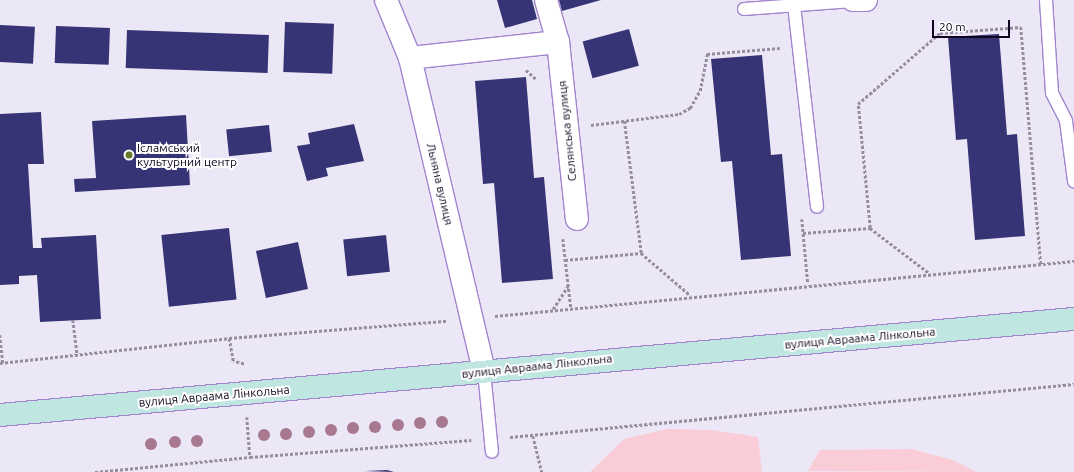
<!DOCTYPE html>
<html>
<head>
<meta charset="utf-8">
<style>
  body { margin:0 }
  #map { position:relative; width:1074px; height:472px; overflow:hidden; background:#ece7f6; font-family:Ubuntu,sans-serif }
  div>[style] { position:absolute }
  .green>* { inset:0; background:#faccd8 }
  .building>* { inset:0; background:#363474; transform-origin:0 0 }
  .path>* { height:2.5px; margin-top:-1.25px; transform-origin:0; background:repeating-linear-gradient(90deg,#958ea1 0 3px,transparent 0 5px) }
  .roads { filter:drop-shadow(1px 0 #a185cd) drop-shadow(-1px 0 #a185cd) drop-shadow(0 1px #a185cd) drop-shadow(0 -1px #a185cd) }
  .lane>* { height:12px; margin:-6px; padding:0 6px; transform-origin:6px; border-radius:6px; background:#fff }
  .street>* { height:22px; margin:-11px; padding:0 11px; transform-origin:11px; border-radius:11px; background:#fff }
  .secondary>* { height:22px; margin:-11px; padding:0 11px; transform-origin:11px; border-radius:11px; background:#c0e6e1 }
  .trees>* { width:12px; height:12px; margin:-6px; border-radius:50%; background:#a77890 }
  .dots>* { width:11px; height:11px; translate:-50% -50%; box-sizing:border-box; border:2px solid #fff; border-radius:50% }
  span { translate:-50% -50%; white-space:nowrap; text-align:center; line-height:1.15; -webkit-text-stroke:4px #fff; paint-order:stroke }
  .street-label { font-size:12px; color:#10051f }
  .poi-label { font-size:12px; color:#10051f }
  .left { translate:0 -50%; text-align:left }
  .scale { position:absolute; left:932px; top:20px; width:78px; height:18px; box-sizing:border-box; border:2px solid #10051f; border-top:0; padding-left:5px; font-size:12px; line-height:14px; white-space:nowrap; color:#10051f; -webkit-text-stroke:3px #fff; paint-order:stroke }
</style>
</head>
<body>
<div id="map">
  <div class="green">
    <i style="clip-path:polygon(667px 429px,712px 430px,758px 437px,762px 472px,590px 472px,624px 439px)"></i>
    <i style="clip-path:polygon(911px 449px,953px 460px,976px 472px,808px 471px,820px 450px)"></i>
  </div>
  <div class="building">
    <i style="clip-path:polygon(497px 0,532px 0,537px 19px,505px 28px)"></i>
    <i style="clip-path:polygon(559px 0,601px 0,562px 11px)"></i>
    <i style="left:285px;top:22px;width:49px;height:50px;rotate:2deg"></i>
    <i style="left:0;top:25px;width:35px;height:37px;rotate:3deg"></i>
    <i style="left:56px;top:26px;width:54px;height:37px;rotate:2deg"></i>
    <i style="left:629px;top:29px;width:38px;height:48px;rotate:75deg"></i>
    <i style="left:127px;top:30px;width:142px;height:38px;rotate:2deg"></i>
    <i style="clip-path:polygon(999px 34px,1007px 135px,1017px 134px,1025px 236px,975px 240px,967px 139px,956px 140px,948px 37px)"></i>
    <i style="clip-path:polygon(762px 55px,771px 155px,782px 154px,791px 256px,741px 260px,732px 161px,721px 162px,711px 59px)"></i>
    <i style="clip-path:polygon(526px 77px,534px 178px,544px 177px,553px 279px,502px 283px,494px 183px,483px 184px,475px 81px)"></i>
    <i style="clip-path:polygon(41px 112px,44px 164px,28px 164px,33px 248px,42px 248px,41px 238px,96px 235px,101px 319px,40px 322px,37px 275px,19px 276px,19px 284px,0 285px,0 114px)"></i>
    <i style="clip-path:polygon(186px 115px,190px 185px,75px 192px,74px 179px,96px 178px,92px 121px)"></i>
    <i style="clip-path:polygon(354px 124px,364px 161px,326px 168px,328px 176px,307px 181px,297px 146px,310px 144px,308px 133px)"></i>
    <i style="left:269px;top:125px;width:27px;height:43px;rotate:84deg"></i>
    <i style="left:229px;top:228px;width:72px;height:68px;rotate:84deg"></i>
    <i style="left:386px;top:235px;width:37px;height:43px;rotate:84deg"></i>
    <i style="left:298px;top:242px;width:48px;height:43px;rotate:78deg"></i>
    <i style="clip-path:polygon(387px 470px,394px 472px,363px 471px,366px 471px)"></i>
  </div>
  <div class="path">
    <i style="left:526px;top:70px;width:15px;rotate:42deg"></i>
    <i style="left:591px;top:125px;width:89px;rotate:-7.1deg"></i>
    <i style="left:679px;top:114px;width:13px;rotate:-29deg"></i>
    <i style="left:690px;top:108px;width:20px;rotate:-60deg"></i>
    <i style="left:700px;top:91px;width:38px;rotate:-79deg"></i>
    <i style="left:707px;top:54px;width:73px;rotate:-4.7deg"></i>
    <i style="left:802px;top:219px;width:65px;rotate:84.7deg"></i>
    <i style="left:870px;top:228px;width:125px;rotate:-95.5deg"></i>
    <i style="left:858px;top:104px;width:108px;rotate:-40.9deg"></i>
    <i style="left:940px;top:33px;width:81px;rotate:-4.2deg"></i>
    <i style="left:1021px;top:27px;width:238px;rotate:85.2deg"></i>
    <i style="left:803px;top:233px;width:67px;rotate:-4.3deg"></i>
    <i style="left:870px;top:228px;width:74px;rotate:37.3deg"></i>
    <i style="left:563px;top:239px;width:69px;rotate:83.4deg"></i>
    <i style="left:641px;top:253px;width:65px;rotate:40.6deg"></i>
    <i style="left:565px;top:260px;width:76px;rotate:-5.3deg"></i>
    <i style="left:641px;top:253px;width:133px;rotate:-97.3deg"></i>
    <i style="left:553px;top:309px;width:27px;rotate:-57deg"></i>
    <i style="left:495px;top:316px;width:582px;rotate:-5.43deg"></i>
    <i style="left:73px;top:320px;width:34px;rotate:83deg"></i>
    <i style="left:0;top:335px;width:28px;rotate:84deg"></i>
    <i style="left:0;top:363px;width:230px;rotate:-6.2deg"></i>
    <i style="left:244px;top:364px;width:11px;rotate:-165deg"></i>
    <i style="left:233px;top:361px;width:23px;rotate:-100deg"></i>
    <i style="left:229px;top:338px;width:219px;rotate:-4.5deg"></i>
    <i style="left:247px;top:417px;width:40px;rotate:85.7deg"></i>
    <i style="left:250px;top:457px;width:222px;rotate:-4.4deg"></i>
    <i style="left:533px;top:436px;width:37px;rotate:76deg"></i>
    <i style="left:510px;top:437px;width:566px;rotate:-5.37deg"></i>
    <i style="left:95px;top:472px;width:156px;rotate:-5.5deg"></i>
  </div>
  <div class="roads">
    <div class="lane">
      <i style="left:1046px;top:0;width:93px;rotate:86.3deg"></i>
      <i style="left:1052px;top:93px;width:31px;rotate:63deg"></i>
      <i style="left:1066px;top:121px;width:61px;rotate:82.4deg"></i>
      <i style="left:794px;top:5px;width:203px;rotate:83.5deg"></i>
      <i style="left:744px;top:9px;width:109px;rotate:-4.2deg"></i>
      <i style="left:484px;top:371px;width:81px;rotate:84.4deg"></i>
    </div>
    <div class="street">
      <i style="left:386px;top:0;width:63px;rotate:67.5deg"></i>
      <i style="left:410px;top:58px;width:322px;rotate:76.7deg"></i>
      <i style="left:546px;top:0;width:44px;rotate:74.1deg"></i>
      <i style="left:558px;top:42px;width:178px;rotate:83.9deg"></i>
      <i style="left:853px;top:0;width:13px"></i>
      <i style="left:410px;top:58px;width:149px;rotate:-6.2deg"></i>
    </div>
    <div class="secondary">
      <i style="left:0;top:415px;width:1078px;rotate:-5.11deg"></i>
    </div>
  </div>
  <div class="trees">
    <i style="left:442px;top:422px"></i>
    <i style="left:420px;top:423px"></i>
    <i style="left:398px;top:425px"></i>
    <i style="left:375px;top:427px"></i>
    <i style="left:353px;top:428px"></i>
    <i style="left:331px;top:430px"></i>
    <i style="left:309px;top:432px"></i>
    <i style="left:286px;top:434px"></i>
    <i style="left:264px;top:435px"></i>
    <i style="left:197px;top:441px"></i>
    <i style="left:175px;top:442px"></i>
    <i style="left:151px;top:444px"></i>
  </div>
  <div class="dots">
    <i style="left:129px;top:155px;background:#657827"></i>
  </div>
  <div class="street-label">
    <span style="left:567px;top:131px;rotate:-96deg">Селянська вулиця</span>
    <span style="left:440px;top:184px;rotate:77deg">Льняна вулиця</span>
    <span style="left:860px;top:338px;rotate:-5deg">вулиця Авраама Лінкольна</span>
    <span style="left:537px;top:366px;rotate:-6deg">вулиця Авраама Лінкольна</span>
    <span style="left:214px;top:396px;rotate:-5deg">вулиця Авраама Лінкольна</span>
  </div>
  <div class="poi-label">
    <span class="left" style="left:137px;top:155px">Ісламський<br>культурний центр</span>
  </div>
  <div class="scale">20 m</div>
</div>
</body>
</html>
